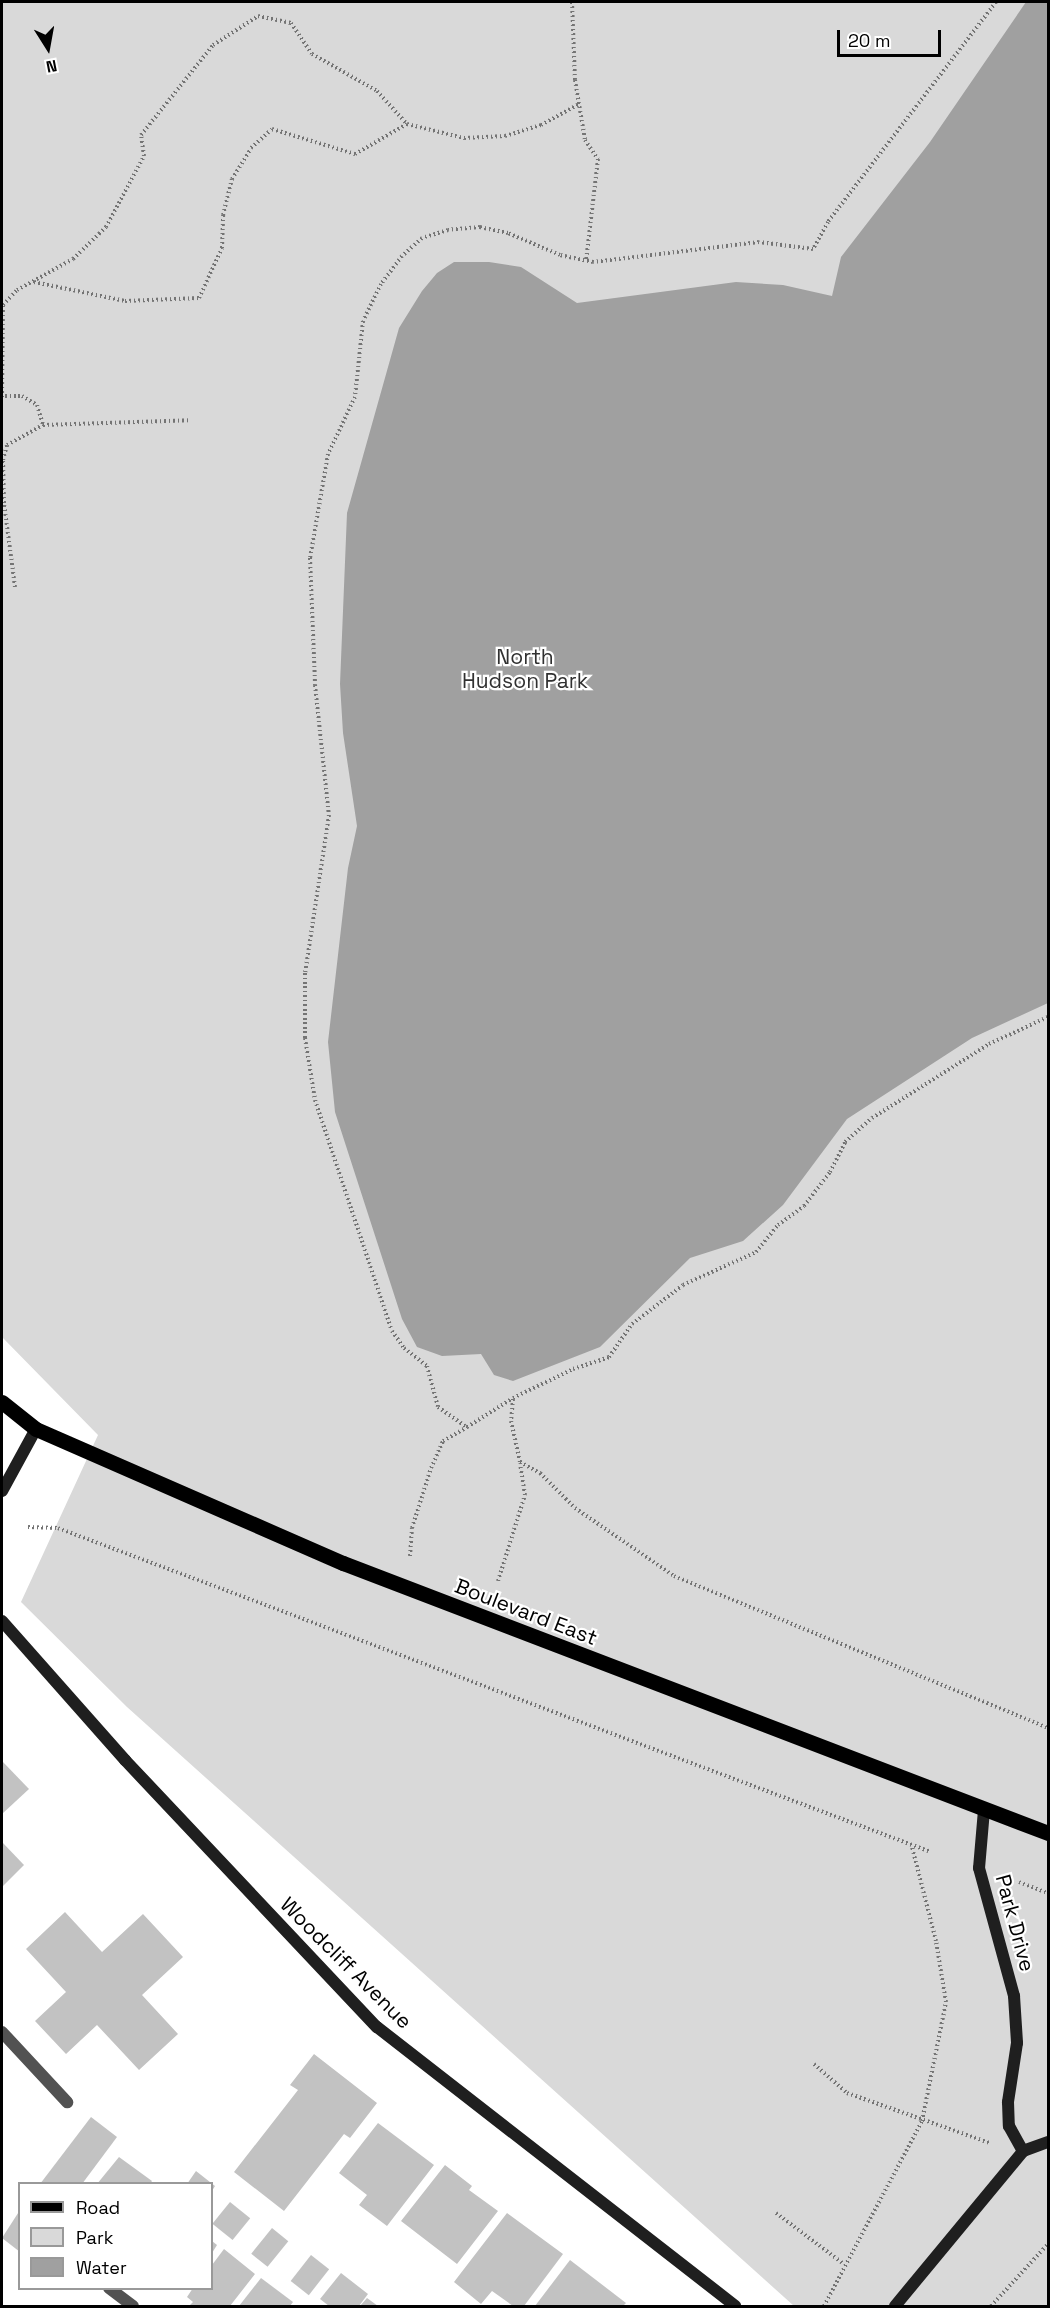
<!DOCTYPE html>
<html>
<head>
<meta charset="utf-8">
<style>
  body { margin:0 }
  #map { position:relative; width:1050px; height:2308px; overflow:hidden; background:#fff; font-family:"Space Grotesk",sans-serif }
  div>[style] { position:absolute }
  .green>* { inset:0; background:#d9d9d9 }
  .water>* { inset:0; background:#a0a0a0 }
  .building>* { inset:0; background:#c2c2c2; transform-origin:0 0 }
  .path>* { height:4px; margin-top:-2px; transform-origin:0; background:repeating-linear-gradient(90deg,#747474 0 1.5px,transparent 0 4.5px) }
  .lane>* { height:12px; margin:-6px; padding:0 6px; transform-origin:6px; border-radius:6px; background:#525252 }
  .street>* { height:12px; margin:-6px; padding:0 6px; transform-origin:6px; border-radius:6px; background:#525252 }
  .secondary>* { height:12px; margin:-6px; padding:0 6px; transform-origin:6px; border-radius:6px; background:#1f1f1f }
  .primary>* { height:15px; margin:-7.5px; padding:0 7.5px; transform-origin:7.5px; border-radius:7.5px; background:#000 }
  span { translate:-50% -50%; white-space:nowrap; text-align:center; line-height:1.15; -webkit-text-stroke:4.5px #fff; paint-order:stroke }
  .park-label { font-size:21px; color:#303030 }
  .street-label { font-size:21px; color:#000 }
  .frame { position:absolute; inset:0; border:3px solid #000; pointer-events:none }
  .legend { position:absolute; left:18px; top:2182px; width:195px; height:108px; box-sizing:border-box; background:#fff; border:2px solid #999; margin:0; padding:8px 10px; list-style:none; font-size:18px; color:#000 }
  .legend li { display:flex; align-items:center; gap:12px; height:30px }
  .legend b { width:30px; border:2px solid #999 }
  .north { position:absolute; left:18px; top:18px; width:60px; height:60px; -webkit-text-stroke:4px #fff; paint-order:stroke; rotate:169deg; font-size:16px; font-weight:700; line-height:24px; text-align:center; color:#000 }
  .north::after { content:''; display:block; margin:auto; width:21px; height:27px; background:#000; clip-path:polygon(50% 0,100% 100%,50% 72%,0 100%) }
  .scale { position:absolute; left:837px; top:30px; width:104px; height:27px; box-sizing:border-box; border:3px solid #000; border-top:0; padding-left:8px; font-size:18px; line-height:21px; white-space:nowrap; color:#000; -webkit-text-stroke:4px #fff; paint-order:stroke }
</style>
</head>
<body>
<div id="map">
  <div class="green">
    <i style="clip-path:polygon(2px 2px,1048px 2px,1048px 2306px,794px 2306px,127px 1707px,21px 1602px,98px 1435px,2px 1337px)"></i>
  </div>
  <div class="water">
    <i style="clip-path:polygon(1026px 2px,1048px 2px,1048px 1003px,972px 1038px,847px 1119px,783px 1205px,743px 1241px,690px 1258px,600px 1347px,513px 1381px,494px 1375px,481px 1354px,442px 1356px,417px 1347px,402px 1319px,335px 1112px,328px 1042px,348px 868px,357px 826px,343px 733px,340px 684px,347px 513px,399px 328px,422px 291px,437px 273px,454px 262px,489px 262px,521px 267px,577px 303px,736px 282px,783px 285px,832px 296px,841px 257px,930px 142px)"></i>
  </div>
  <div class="building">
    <i style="clip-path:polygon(2px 1761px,29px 1789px,2px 1814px)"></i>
    <i style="clip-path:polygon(2px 1842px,24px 1865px,2px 1887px)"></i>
    <i style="clip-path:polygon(65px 1912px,102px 1952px,143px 1914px,183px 1957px,142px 1995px,178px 2034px,139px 2070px,97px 2025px,66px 2054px,35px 2021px,66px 1992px,26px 1949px)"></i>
    <i style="clip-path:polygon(314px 2054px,377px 2103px,350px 2138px,344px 2134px,284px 2211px,234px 2172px,298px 2090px,290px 2085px)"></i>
    <i style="clip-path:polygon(91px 2117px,117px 2137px,82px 2184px,40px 2184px)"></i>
    <i style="clip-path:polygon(378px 2123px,434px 2165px,387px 2226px,359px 2205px,367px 2195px,339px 2173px)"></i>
    <i style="clip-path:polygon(119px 2157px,152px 2181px,150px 2184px,97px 2184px)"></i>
    <i style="clip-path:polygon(445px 2165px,472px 2186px,469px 2190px,498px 2211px,457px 2264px,401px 2221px)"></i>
    <i style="clip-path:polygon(196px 2171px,215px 2186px,212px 2191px,212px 2184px,187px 2184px)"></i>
    <i style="left:230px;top:2202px;width:26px;height:28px;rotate:39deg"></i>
    <i style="clip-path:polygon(20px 2210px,20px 2252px,2px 2238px)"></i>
    <i style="clip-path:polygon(507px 2213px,563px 2254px,524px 2306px,513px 2306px,492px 2291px,481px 2304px,454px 2282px)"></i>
    <i style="left:272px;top:2228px;width:21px;height:33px;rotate:39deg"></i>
    <i style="clip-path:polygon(212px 2241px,217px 2245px,212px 2253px)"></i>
    <i style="clip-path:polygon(224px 2249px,255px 2274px,230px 2306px,189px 2306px,193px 2302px,187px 2297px,193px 2288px,212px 2288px,212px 2265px)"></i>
    <i style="left:311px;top:2255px;width:23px;height:33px;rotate:38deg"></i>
    <i style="clip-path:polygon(570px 2260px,626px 2303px,623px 2306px,535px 2306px)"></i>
    <i style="clip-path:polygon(341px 2273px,368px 2294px,359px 2306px,329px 2306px,320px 2299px)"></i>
    <i style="clip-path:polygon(261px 2278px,293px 2302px,290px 2306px,239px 2306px)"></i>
    <i style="clip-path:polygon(367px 2298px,378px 2306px,360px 2306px)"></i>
  </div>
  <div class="path">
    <i style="left:572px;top:2px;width:78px;rotate:87.8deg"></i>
    <i style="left:575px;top:80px;width:61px;rotate:80.5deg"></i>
    <i style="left:585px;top:140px;width:23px;rotate:56deg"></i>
    <i style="left:598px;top:159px;width:103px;rotate:96.7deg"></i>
    <i style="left:996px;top:2px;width:277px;rotate:127.4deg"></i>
    <i style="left:828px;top:222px;width:31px;rotate:119deg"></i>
    <i style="left:813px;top:249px;width:54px;rotate:-172.6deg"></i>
    <i style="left:759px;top:242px;width:167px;rotate:173.1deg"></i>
    <i style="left:593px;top:262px;width:34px;rotate:-168deg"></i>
    <i style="left:560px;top:255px;width:56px;rotate:-157.1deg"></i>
    <i style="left:508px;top:233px;width:29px;rotate:-168deg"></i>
    <i style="left:480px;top:227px;width:32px;rotate:175deg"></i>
    <i style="left:448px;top:230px;width:27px;rotate:163deg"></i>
    <i style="left:422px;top:238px;width:27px;rotate:138deg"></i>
    <i style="left:402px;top:256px;width:35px;rotate:127deg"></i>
    <i style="left:381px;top:284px;width:41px;rotate:115.9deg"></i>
    <i style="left:363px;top:321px;width:76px;rotate:96deg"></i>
    <i style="left:355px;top:397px;width:63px;rotate:115.3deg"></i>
    <i style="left:328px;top:454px;width:106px;rotate:99.8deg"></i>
    <i style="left:310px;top:558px;width:127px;rotate:87.7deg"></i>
    <i style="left:315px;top:685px;width:131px;rotate:83.9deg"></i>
    <i style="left:329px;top:815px;width:160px;rotate:98.6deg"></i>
    <i style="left:305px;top:973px;width:65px;rotate:90deg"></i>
    <i style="left:305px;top:1038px;width:63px;rotate:80.8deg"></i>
    <i style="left:315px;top:1100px;width:243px;rotate:71.6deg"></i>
    <i style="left:392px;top:1331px;width:21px;rotate:55deg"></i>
    <i style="left:404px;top:1348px;width:29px;rotate:38deg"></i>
    <i style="left:427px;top:1366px;width:42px;rotate:75deg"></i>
    <i style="left:438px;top:1407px;width:35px;rotate:35deg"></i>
    <i style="left:467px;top:1427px;width:54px;rotate:-32.2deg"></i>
    <i style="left:513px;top:1398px;width:67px;rotate:-25.8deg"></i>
    <i style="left:573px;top:1369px;width:38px;rotate:-18deg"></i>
    <i style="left:609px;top:1357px;width:40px;rotate:-55.1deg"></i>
    <i style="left:632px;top:1324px;width:64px;rotate:-37.4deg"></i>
    <i style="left:683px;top:1285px;width:80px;rotate:-24.3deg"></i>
    <i style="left:756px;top:1252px;width:35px;rotate:-51deg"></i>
    <i style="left:778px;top:1225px;width:32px;rotate:-36deg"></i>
    <i style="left:804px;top:1206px;width:43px;rotate:-52.6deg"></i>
    <i style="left:830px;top:1172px;width:34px;rotate:-63deg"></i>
    <i style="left:845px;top:1142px;width:36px;rotate:-42deg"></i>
    <i style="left:872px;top:1118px;width:138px;rotate:-32.3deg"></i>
    <i style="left:989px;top:1044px;width:65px;rotate:-24.6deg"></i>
    <i style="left:34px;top:282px;width:93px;rotate:11.8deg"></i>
    <i style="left:125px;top:301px;width:74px;rotate:-2.3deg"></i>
    <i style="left:199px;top:298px;width:55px;rotate:-65.3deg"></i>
    <i style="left:222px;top:248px;width:33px;rotate:-88deg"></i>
    <i style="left:223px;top:215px;width:37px;rotate:-76deg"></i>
    <i style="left:232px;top:179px;width:36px;rotate:-58deg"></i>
    <i style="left:251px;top:148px;width:28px;rotate:-42deg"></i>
    <i style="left:272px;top:129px;width:87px;rotate:16.8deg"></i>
    <i style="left:355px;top:154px;width:60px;rotate:-30deg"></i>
    <i style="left:5px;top:396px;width:17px"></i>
    <i style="left:22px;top:396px;width:17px;rotate:31deg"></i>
    <i style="left:37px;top:405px;width:21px;rotate:73deg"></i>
    <i style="left:43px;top:425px;width:147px;rotate:-1.9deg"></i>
    <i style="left:2px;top:397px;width:92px;rotate:-89.4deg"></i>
    <i style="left:3px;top:305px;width:21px;rotate:-47deg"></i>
    <i style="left:17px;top:290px;width:64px;rotate:-29deg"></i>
    <i style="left:73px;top:259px;width:46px;rotate:-44.1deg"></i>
    <i style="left:106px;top:227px;width:81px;rotate:-61.8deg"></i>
    <i style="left:144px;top:156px;width:21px;rotate:-98deg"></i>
    <i style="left:141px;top:135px;width:115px;rotate:-51.3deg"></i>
    <i style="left:213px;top:45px;width:54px;rotate:-32.8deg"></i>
    <i style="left:258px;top:16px;width:34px;rotate:12deg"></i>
    <i style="left:291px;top:23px;width:37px;rotate:56deg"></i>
    <i style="left:312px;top:54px;width:75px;rotate:29.6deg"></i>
    <i style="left:377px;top:91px;width:45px;rotate:47.7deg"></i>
    <i style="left:407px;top:124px;width:59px;rotate:13.8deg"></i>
    <i style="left:464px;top:138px;width:41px;rotate:-2.8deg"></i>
    <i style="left:505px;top:136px;width:38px;rotate:-17deg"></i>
    <i style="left:541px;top:125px;width:43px;rotate:-28.9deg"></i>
    <i style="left:15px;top:587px;width:85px;rotate:-97.5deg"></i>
    <i style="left:4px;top:503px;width:43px;rotate:-91.3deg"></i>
    <i style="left:3px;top:460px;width:16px;rotate:-75deg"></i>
    <i style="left:7px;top:445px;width:41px;rotate:-29.1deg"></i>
    <i style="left:513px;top:1399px;width:22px;rotate:95deg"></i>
    <i style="left:511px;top:1421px;width:42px;rotate:77.6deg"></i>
    <i style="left:520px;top:1462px;width:23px;rotate:29deg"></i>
    <i style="left:540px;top:1473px;width:49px;rotate:45deg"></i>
    <i style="left:575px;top:1508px;width:120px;rotate:34.5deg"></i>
    <i style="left:674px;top:1576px;width:404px;rotate:22.1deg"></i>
    <i style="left:28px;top:1527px;width:30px;rotate:2deg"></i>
    <i style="left:58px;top:1528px;width:931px;rotate:20.36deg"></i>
    <i style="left:410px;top:1556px;width:28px;rotate:-86deg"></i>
    <i style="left:412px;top:1528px;width:63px;rotate:-72.4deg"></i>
    <i style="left:431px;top:1468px;width:30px;rotate:-66deg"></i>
    <i style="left:443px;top:1441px;width:28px;rotate:-30deg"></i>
    <i style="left:498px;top:1581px;width:90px;rotate:-72.6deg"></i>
    <i style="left:525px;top:1495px;width:32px;rotate:-99deg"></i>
    <i style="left:1019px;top:1882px;width:31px;rotate:21deg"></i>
    <i style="left:814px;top:2064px;width:44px;rotate:41.3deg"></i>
    <i style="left:847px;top:2093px;width:151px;rotate:19.3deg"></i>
    <i style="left:776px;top:2213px;width:85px;rotate:36.9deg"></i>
    <i style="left:824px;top:2306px;width:209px;rotate:-62.1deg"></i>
    <i style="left:922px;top:2121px;width:121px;rotate:-78.6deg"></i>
    <i style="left:946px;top:2002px;width:62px;rotate:-99.3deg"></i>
    <i style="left:936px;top:1941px;width:97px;rotate:-104.3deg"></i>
    <i style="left:991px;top:2306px;width:84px;rotate:-47.4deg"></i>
  </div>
  <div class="lane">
    <i style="left:2px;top:2032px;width:96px;rotate:47.1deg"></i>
  </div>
  <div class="street">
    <i style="left:109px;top:2288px;width:30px;rotate:37deg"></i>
  </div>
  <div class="secondary">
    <i style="left:2px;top:1491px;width:71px;rotate:-61.3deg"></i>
    <i style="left:2px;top:1621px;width:186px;rotate:48.5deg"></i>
    <i style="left:125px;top:1760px;width:367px;rotate:46.7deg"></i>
    <i style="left:377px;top:2027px;width:454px;rotate:37.9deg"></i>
    <i style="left:984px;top:1810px;width:58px;rotate:94.9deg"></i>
    <i style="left:979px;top:1868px;width:133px;rotate:74.7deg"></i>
    <i style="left:1014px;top:1996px;width:47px;rotate:86.3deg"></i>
    <i style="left:1017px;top:2043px;width:60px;rotate:98.7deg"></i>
    <i style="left:1008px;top:2102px;width:24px;rotate:88deg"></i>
    <i style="left:1009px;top:2126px;width:29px;rotate:61deg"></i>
    <i style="left:895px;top:2306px;width:201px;rotate:-50.4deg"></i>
    <i style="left:1023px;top:2151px;width:27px;rotate:-20deg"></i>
  </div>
  <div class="primary">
    <i style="left:2px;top:1402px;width:43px;rotate:38.5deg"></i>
    <i style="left:36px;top:1429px;width:335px;rotate:23.6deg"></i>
    <i style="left:343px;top:1563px;width:755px;rotate:20.96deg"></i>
  </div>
  <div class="park-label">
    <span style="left:525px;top:669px">North<br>Hudson Park</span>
  </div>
  <div class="street-label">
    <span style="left:526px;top:1612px;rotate:21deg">Boulevard East</span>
    <span style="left:1015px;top:1923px;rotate:75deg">Park Drive</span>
    <span style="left:346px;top:1963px;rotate:45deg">Woodcliff Avenue</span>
  </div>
  <div class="frame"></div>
  <ul class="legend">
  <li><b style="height:8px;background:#000"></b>Road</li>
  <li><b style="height:16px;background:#d9d9d9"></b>Park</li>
  <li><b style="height:16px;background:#a0a0a0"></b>Water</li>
  </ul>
  <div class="north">N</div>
  <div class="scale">20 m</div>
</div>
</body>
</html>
